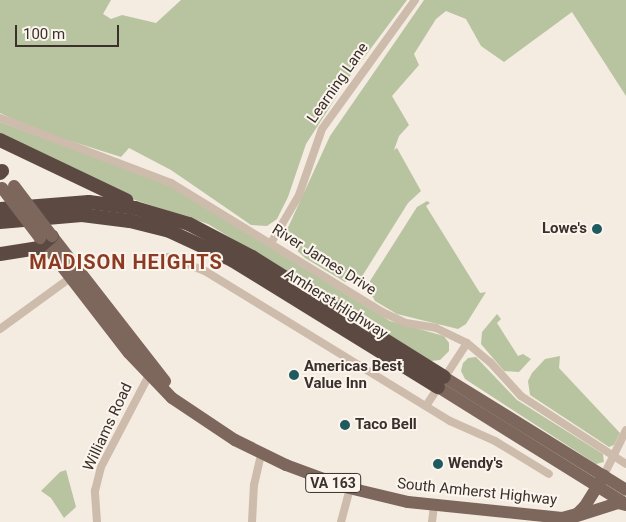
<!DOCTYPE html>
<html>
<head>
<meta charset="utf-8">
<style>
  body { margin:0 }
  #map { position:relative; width:626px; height:522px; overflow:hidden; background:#f4ebe1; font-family:Roboto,sans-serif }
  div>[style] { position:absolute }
  .green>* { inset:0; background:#b8c4a0 }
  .minor>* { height:8px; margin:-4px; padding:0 4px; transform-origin:4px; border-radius:4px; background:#cdbbac }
  .primary>* { height:12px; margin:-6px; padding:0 6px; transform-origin:6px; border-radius:6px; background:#7d675c }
  .motorway>* { height:14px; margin:-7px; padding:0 7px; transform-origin:7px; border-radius:7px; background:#5c4a42 }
  .primary-bridge>* { height:12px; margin:-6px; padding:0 6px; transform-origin:6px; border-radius:6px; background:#7d675c }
  .dots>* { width:14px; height:14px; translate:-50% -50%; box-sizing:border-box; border:2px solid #fbf5ee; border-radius:50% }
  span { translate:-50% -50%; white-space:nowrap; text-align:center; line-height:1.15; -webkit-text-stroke:4px #fbf5ee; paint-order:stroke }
  .shield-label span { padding:1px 4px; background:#fbf5ee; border:1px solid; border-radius:4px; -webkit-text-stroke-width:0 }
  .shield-label { font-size:14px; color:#3b302b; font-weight:700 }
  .street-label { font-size:15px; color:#3b302b }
  .poi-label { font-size:15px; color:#3b302b; font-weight:700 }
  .right { translate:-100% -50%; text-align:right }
  .left { translate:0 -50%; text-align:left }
  .district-label { font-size:20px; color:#8c3b22; font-weight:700; letter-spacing:1px }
  .scale { position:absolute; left:15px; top:25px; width:104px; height:22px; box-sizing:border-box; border:2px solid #3b302b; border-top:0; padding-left:6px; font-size:15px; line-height:18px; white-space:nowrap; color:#3b302b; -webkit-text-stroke:4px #fbf5ee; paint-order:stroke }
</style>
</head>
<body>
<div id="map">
  <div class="green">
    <i style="clip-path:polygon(0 0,111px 0,103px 14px,111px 19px,122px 15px,156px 23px,181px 0,407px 0,348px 79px,306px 144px,288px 197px,277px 219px,267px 226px,251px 225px,171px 170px,129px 148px,121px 157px,36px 130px,0 113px)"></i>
    <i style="clip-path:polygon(424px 0,626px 0,626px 96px,572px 12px,504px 62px,481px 46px,466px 19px,446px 11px,436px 19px,414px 54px,419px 65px,392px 96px,409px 125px,399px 136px,394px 150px,397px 148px,421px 191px,408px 203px,361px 278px,345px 282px,305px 258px,288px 242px,285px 234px,330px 136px)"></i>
    <i style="clip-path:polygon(0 122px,165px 183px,390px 321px,444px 336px,449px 343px,449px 351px,440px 360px,431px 361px,208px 224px,111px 192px,0 137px)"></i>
    <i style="clip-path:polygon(427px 201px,430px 203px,426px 206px,480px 293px,486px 292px,466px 324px,458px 329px,397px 314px,375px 301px,369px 290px,370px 281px,417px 207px)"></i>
    <i style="clip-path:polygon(497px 314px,501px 319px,497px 323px,518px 356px,523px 354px,531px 359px,519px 372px,504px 371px,481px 344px,482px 332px)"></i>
    <i style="clip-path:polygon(560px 356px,559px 368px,620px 433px,614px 445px,609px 447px,530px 395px,528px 381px,532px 373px,545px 359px)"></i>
    <i style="clip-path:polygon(476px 357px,517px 400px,603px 454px,604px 462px,596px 464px,465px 379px,461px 371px,463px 363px,468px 358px)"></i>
    <i style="clip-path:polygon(66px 470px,76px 507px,64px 518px,51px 498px,41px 491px,60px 472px)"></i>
  </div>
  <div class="minor">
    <i style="left:0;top:118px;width:183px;rotate:20.8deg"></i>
    <i style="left:171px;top:183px;width:247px;rotate:31.4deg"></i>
    <i style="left:382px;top:312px;width:26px;rotate:25deg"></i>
    <i style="left:406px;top:323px;width:30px;rotate:9deg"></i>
    <i style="left:436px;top:328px;width:34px;rotate:26deg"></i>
    <i style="left:467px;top:343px;width:30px;rotate:40deg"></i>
    <i style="left:490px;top:362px;width:46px;rotate:47.6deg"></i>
    <i style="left:521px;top:396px;width:125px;rotate:32.9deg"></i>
    <i style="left:271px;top:243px;width:56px;rotate:-59.7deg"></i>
    <i style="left:299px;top:195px;width:70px;rotate:-70.8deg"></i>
    <i style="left:322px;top:129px;width:159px;rotate:-54.2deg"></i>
    <i style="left:156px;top:258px;width:14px;rotate:-4deg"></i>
    <i style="left:170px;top:257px;width:38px;rotate:22deg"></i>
    <i style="left:205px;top:271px;width:287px;rotate:31.5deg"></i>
    <i style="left:450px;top:421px;width:49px;rotate:24deg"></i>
    <i style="left:495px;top:441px;width:63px;rotate:31.4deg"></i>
    <i style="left:0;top:329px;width:90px;rotate:-36deg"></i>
    <i style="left:426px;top:406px;width:75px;rotate:-56.9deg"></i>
    <i style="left:604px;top:475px;width:50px;rotate:-63.9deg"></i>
    <i style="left:97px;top:522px;width:31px;rotate:-94deg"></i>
    <i style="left:95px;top:491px;width:25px;rotate:-76deg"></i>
    <i style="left:101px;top:467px;width:104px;rotate:-62.4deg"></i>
    <i style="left:252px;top:522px;width:37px;rotate:-87deg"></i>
    <i style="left:254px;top:485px;width:32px;rotate:-77deg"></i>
    <i style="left:341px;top:522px;width:34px;rotate:-75deg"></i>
    <i style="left:432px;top:522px;width:16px;rotate:-83deg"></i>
  </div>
  <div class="primary">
    <i style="left:52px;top:236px;width:184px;rotate:52.1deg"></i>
    <i style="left:40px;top:238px;width:145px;rotate:52.3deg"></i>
    <i style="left:129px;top:353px;width:62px;rotate:46.3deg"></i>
    <i style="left:172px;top:398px;width:76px;rotate:33.7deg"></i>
    <i style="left:235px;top:440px;width:57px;rotate:26.1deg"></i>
    <i style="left:286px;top:465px;width:63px;rotate:20.4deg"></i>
    <i style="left:345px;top:487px;width:65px;rotate:13.4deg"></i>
    <i style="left:408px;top:502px;width:155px;rotate:5.9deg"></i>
    <i style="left:562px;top:518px;width:16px;rotate:-15deg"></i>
    <i style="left:577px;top:514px;width:11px;rotate:-45deg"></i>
    <i style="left:585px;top:506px;width:36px;rotate:-58deg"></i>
    <i style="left:444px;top:377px;width:214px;rotate:31.8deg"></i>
    <i style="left:438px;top:387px;width:221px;rotate:31.9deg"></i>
    <i style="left:574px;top:517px;width:46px;rotate:-17.7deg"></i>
    <i style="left:618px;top:503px;width:8px;rotate:14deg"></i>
  </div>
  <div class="motorway">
    <i style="left:0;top:140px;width:140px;rotate:25.5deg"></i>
    <i style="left:0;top:173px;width:3px;rotate:-45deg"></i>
    <i style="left:0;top:209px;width:89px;rotate:-4.5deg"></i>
    <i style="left:89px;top:202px;width:46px;rotate:7.4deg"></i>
    <i style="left:135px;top:208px;width:56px;rotate:16.5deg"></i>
    <i style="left:189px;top:224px;width:71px;rotate:27.6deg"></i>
    <i style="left:252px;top:257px;width:226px;rotate:32deg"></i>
    <i style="left:0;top:222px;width:82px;rotate:-4.9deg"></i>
    <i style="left:82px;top:215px;width:48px;rotate:7.1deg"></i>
    <i style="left:130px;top:221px;width:38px;rotate:14deg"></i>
    <i style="left:167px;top:230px;width:72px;rotate:24.8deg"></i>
    <i style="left:232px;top:260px;width:242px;rotate:31.7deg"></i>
    <i style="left:0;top:254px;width:38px;rotate:-9deg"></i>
    <i style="left:38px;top:248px;width:18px;rotate:-41deg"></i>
  </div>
  <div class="primary-bridge">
    <i style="left:14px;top:186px;width:63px;rotate:52.8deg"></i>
    <i style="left:2px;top:188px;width:63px;rotate:52.8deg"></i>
  </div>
  <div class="dots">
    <i style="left:597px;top:229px;background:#1f5a5e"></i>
    <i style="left:294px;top:375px;background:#1f5a5e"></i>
    <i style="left:345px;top:425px;background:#1f5a5e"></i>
    <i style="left:438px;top:464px;background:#1f5a5e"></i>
  </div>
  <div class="shield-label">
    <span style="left:333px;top:483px">VA 163</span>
  </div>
  <div class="street-label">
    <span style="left:338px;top:83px;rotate:-55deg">Learning Lane</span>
    <span style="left:324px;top:260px;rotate:32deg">River James Drive</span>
    <span style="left:336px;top:304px;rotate:32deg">Amherst Highway</span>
    <span style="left:108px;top:427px;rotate:-65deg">Williams Road</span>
    <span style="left:477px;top:492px;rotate:6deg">South Amherst Highway</span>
  </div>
  <div class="poi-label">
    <span class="right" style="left:587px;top:229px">Lowe's</span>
    <span class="left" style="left:304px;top:375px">Americas Best<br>Value Inn</span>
    <span class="left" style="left:355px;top:425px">Taco Bell</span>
    <span class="left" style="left:448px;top:464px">Wendy's</span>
  </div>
  <div class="district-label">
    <span style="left:126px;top:262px">MADISON HEIGHTS</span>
  </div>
  <div class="scale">100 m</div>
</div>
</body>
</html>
